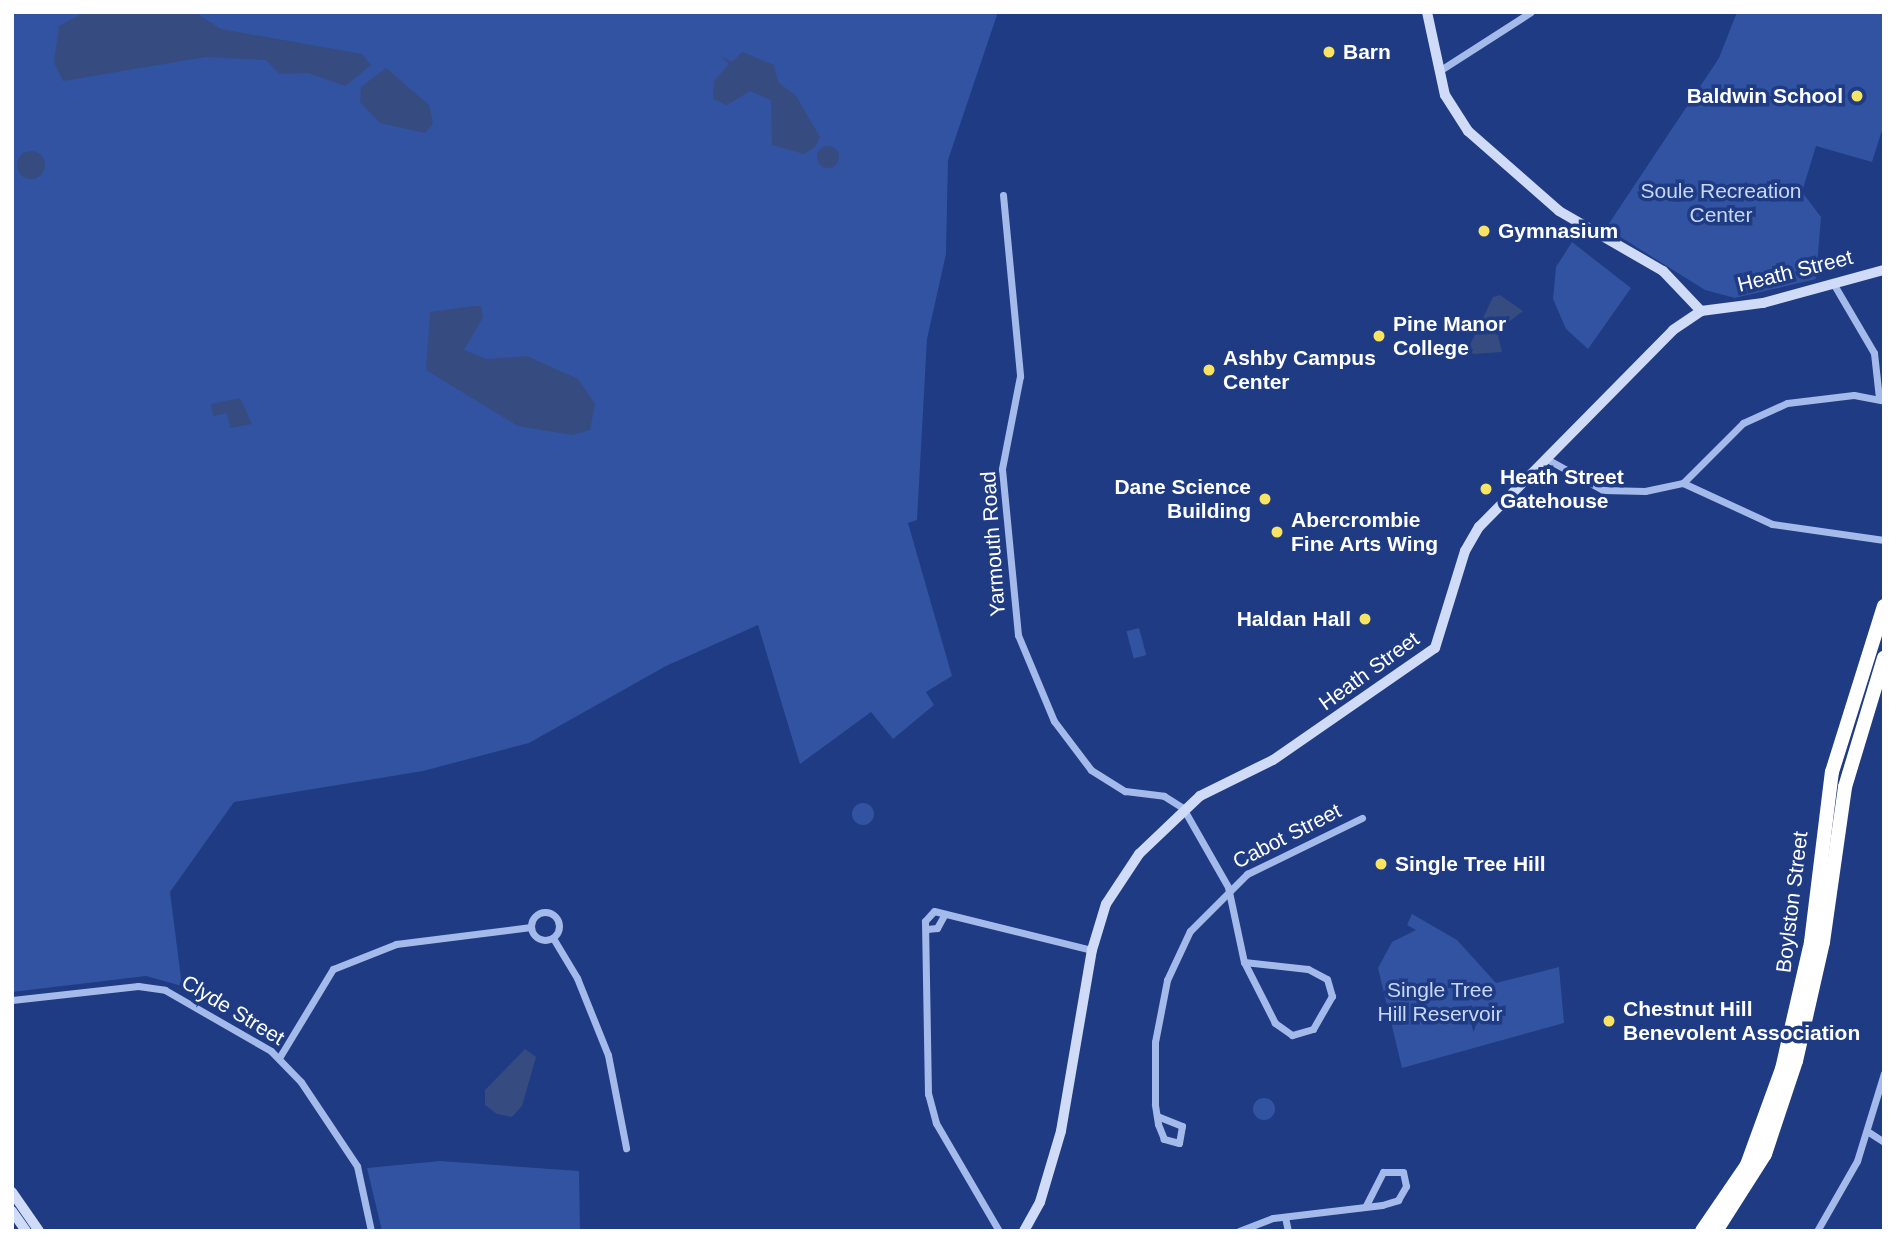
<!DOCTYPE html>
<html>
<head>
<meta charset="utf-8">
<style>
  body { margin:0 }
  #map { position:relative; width:1896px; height:1243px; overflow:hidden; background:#1e3b83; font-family:Arial,sans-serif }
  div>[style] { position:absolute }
  .green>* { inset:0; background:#3153a1; transform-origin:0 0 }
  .round { border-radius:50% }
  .water>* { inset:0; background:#364c81 }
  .street>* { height:7px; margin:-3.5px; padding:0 3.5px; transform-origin:3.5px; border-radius:3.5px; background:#a4baea }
  .street>.ring { margin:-3.5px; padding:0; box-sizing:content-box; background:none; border:7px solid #a4baea; border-radius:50% }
  .secondary>* { height:10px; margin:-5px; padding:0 5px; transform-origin:5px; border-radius:5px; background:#d0dbf7 }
  .highway>* { height:14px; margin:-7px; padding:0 7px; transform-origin:7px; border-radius:7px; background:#fff }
  .dots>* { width:19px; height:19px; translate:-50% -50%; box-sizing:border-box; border:4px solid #1e3b83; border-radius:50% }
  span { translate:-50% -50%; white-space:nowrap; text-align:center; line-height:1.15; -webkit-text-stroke:7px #1e3b83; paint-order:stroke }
  .poi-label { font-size:21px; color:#fff; font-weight:700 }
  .left { translate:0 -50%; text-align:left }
  .right { translate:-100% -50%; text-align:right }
  .park-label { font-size:21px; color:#c9d7f7 }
  .street-label { font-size:21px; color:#fff }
  .frame { position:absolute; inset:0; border:14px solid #fff; pointer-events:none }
</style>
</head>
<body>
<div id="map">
  <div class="green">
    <i style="clip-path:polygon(12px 12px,998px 12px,948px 160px,946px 254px,927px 339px,917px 520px,908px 523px,952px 676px,926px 692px,934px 705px,893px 739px,871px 712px,800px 764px,758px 625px,666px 666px,529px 743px,423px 771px,234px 802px,170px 892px,182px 986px,146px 976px,12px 992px)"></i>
    <i style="clip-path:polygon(1737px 12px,1884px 12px,1884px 124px,1872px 162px,1816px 146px,1802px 192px,1821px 217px,1816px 279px,1735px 298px,1705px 290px,1606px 228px,1719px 58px)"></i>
    <i style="clip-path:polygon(1572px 242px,1631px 288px,1588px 349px,1566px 329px,1553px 299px,1556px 267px)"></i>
    <i style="left:1139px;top:628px;width:28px;height:13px;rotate:75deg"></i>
    <i class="round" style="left:852px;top:803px;width:22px;height:22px"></i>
    <i style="clip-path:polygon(1412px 914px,1457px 940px,1496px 983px,1559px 967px,1564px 1023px,1402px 1068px,1378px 968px,1392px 942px,1416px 930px,1407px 925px)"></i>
    <i class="round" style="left:1253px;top:1098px;width:22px;height:22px"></i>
    <i style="clip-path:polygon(440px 1161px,579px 1171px,580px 1231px,382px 1231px,367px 1168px)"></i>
  </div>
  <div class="water">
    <i style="clip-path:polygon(85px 12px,195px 12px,221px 29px,362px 54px,371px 65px,345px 86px,308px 73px,280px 74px,266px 60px,206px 57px,63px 81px,54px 63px,59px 26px)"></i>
    <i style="clip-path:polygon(742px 52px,774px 65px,778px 82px,796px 96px,820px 137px,815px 147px,804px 154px,772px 145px,771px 100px,750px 91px,727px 105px,713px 99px,714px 81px,729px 64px,721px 56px,732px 62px)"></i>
    <i style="clip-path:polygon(386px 68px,429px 105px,433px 124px,425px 133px,380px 123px,360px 102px,361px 87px)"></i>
    <i class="round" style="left:817px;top:146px;width:22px;height:22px"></i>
    <i class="round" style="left:17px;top:151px;width:28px;height:28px"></i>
    <i style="clip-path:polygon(1500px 295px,1523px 311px,1497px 331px,1502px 352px,1473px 354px,1469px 347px,1493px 297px)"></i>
    <i style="clip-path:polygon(473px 306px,481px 306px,483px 317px,464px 350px,487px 359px,527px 356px,578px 379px,595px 404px,590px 430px,572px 435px,518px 426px,426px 370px,430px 312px)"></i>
    <i style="clip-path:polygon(240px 398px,252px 424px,230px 428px,227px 413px,213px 416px,211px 404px)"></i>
    <i style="clip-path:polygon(525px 1049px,536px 1057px,522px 1106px,512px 1117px,497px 1114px,485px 1105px,485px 1090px)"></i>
  </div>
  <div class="street">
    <i style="left:1439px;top:71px;width:109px;rotate:-32.7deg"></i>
    <i style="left:1003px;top:195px;width:182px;rotate:84.6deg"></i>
    <i style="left:1020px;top:376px;width:95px;rotate:101deg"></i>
    <i style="left:1002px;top:469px;width:167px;rotate:84.5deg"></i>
    <i style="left:1018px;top:635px;width:93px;rotate:67.3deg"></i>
    <i style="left:1054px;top:721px;width:61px;rotate:52.9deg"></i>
    <i style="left:1091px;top:770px;width:40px;rotate:32deg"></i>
    <i style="left:1125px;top:791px;width:39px;rotate:7deg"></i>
    <i style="left:1164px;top:796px;width:22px;rotate:32deg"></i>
    <i style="left:1183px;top:808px;width:91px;rotate:60.3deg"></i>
    <i style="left:1228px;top:887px;width:77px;rotate:78deg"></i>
    <i style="left:1244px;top:962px;width:64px;rotate:6.2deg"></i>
    <i style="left:1308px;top:969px;width:21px;rotate:28deg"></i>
    <i style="left:1327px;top:979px;width:18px;rotate:74deg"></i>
    <i style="left:1332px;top:996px;width:38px;rotate:120deg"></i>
    <i style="left:1313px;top:1029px;width:22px;rotate:164deg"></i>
    <i style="left:1292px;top:1035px;width:21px;rotate:-145deg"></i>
    <i style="left:1275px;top:1023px;width:68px;rotate:-116.9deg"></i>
    <i style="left:1833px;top:283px;width:81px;rotate:59.6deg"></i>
    <i style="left:1874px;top:353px;width:45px;rotate:83.7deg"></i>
    <i style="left:1545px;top:458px;width:66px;rotate:28.9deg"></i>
    <i style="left:1603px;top:490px;width:42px;rotate:1.4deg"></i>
    <i style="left:1645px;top:491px;width:39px;rotate:-12deg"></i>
    <i style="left:1683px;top:483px;width:85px;rotate:-45deg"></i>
    <i style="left:1743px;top:423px;width:48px;rotate:-24.4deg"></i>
    <i style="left:1787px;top:403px;width:67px;rotate:-6.8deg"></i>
    <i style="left:1854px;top:395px;width:31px;rotate:11deg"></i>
    <i style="left:1683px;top:483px;width:98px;rotate:24.7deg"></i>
    <i style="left:1772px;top:524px;width:113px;rotate:8.1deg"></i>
    <i class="ring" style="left:531px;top:912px;width:21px;height:21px"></i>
    <i style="left:927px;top:929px;width:10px;rotate:-6deg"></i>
    <i style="left:937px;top:928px;width:13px;rotate:-61deg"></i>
    <i style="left:553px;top:938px;width:47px;rotate:59deg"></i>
    <i style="left:577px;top:978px;width:83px;rotate:68.1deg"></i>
    <i style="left:608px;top:1055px;width:95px;rotate:79deg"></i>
    <i style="left:12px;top:1000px;width:127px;rotate:-6.3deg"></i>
    <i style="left:138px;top:986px;width:27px;rotate:8deg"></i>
    <i style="left:165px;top:990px;width:122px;rotate:29.9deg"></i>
    <i style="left:271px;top:1051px;width:43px;rotate:45.9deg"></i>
    <i style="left:301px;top:1082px;width:101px;rotate:56.3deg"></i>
    <i style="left:357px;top:1166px;width:66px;rotate:77.8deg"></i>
    <i style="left:279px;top:1058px;width:104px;rotate:-58.8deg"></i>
    <i style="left:333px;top:969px;width:68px;rotate:-21.6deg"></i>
    <i style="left:396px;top:944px;width:136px;rotate:-7.2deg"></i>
    <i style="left:1157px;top:1116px;width:27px;rotate:22deg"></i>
    <i style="left:1182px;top:1126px;width:17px;rotate:100deg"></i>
    <i style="left:1179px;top:1143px;width:16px;rotate:-165deg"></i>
    <i style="left:1164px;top:1139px;width:16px;rotate:-112deg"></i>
    <i style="left:1158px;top:1124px;width:20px;rotate:-99deg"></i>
    <i style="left:1155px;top:1104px;width:62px;rotate:-90deg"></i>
    <i style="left:1155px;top:1042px;width:63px;rotate:-79deg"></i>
    <i style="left:1167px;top:980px;width:54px;rotate:-64.9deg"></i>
    <i style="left:1190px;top:931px;width:81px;rotate:-45deg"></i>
    <i style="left:1247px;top:874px;width:128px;rotate:-26deg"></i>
    <i style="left:1867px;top:1131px;width:20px;rotate:33deg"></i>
    <i style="left:1285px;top:1217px;width:14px;rotate:78deg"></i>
    <i style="left:999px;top:1231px;width:125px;rotate:-120.3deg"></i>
    <i style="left:936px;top:1123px;width:30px;rotate:-105deg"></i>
    <i style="left:928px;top:1094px;width:173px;rotate:-91deg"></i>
    <i style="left:925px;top:921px;width:13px;rotate:-48deg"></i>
    <i style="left:934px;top:911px;width:163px;rotate:13.9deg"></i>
    <i style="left:1239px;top:1231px;width:36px;rotate:-21deg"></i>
    <i style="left:1273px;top:1218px;width:110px;rotate:-6.8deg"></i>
    <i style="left:1382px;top:1205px;width:17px;rotate:-17deg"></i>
    <i style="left:1398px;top:1200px;width:16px;rotate:-60deg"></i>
    <i style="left:1406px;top:1186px;width:14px;rotate:-102deg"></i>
    <i style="left:1403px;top:1172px;width:20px;rotate:180deg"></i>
    <i style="left:1383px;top:1172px;width:38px;rotate:117deg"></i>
    <i style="left:1817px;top:1231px;width:81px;rotate:-60.3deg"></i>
    <i style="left:1857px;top:1161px;width:92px;rotate:-72.9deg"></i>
  </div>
  <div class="secondary">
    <i style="left:1427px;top:12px;width:85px;rotate:77.8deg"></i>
    <i style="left:1445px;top:95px;width:43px;rotate:57.4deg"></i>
    <i style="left:1468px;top:131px;width:121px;rotate:41.3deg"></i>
    <i style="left:1559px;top:211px;width:120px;rotate:30deg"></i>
    <i style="left:1663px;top:271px;width:55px;rotate:46.5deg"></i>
    <i style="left:12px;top:1192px;width:47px;rotate:55.3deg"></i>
    <i style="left:12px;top:1211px;width:24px;rotate:55deg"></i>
    <i style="left:1024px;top:1231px;width:33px;rotate:-61deg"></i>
    <i style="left:1040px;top:1202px;width:74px;rotate:-73.5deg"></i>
    <i style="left:1061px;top:1131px;width:184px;rotate:-80.3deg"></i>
    <i style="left:1092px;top:950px;width:48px;rotate:-73.1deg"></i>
    <i style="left:1106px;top:904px;width:60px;rotate:-56.6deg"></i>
    <i style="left:1139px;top:854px;width:84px;rotate:-43.6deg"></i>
    <i style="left:1200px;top:796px;width:81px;rotate:-26.3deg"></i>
    <i style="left:1273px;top:760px;width:197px;rotate:-34.7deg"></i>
    <i style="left:1435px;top:648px;width:102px;rotate:-72.8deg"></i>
    <i style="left:1465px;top:551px;width:28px;rotate:-60deg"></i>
    <i style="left:1479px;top:527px;width:276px;rotate:-45.4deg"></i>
    <i style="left:1673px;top:330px;width:34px;rotate:-34deg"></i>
    <i style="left:1701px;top:311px;width:63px;rotate:-7.4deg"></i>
    <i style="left:1763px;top:303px;width:125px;rotate:-15.3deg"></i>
  </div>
  <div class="highway">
    <i style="left:1702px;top:1231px;width:80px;rotate:-55.7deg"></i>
    <i style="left:1747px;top:1165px;width:102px;rotate:-70deg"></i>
    <i style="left:1782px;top:1069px;width:130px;rotate:-77.1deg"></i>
    <i style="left:1811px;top:942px;width:171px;rotate:-83deg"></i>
    <i style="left:1832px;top:772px;width:174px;rotate:-72.6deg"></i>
    <i style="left:1716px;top:1231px;width:91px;rotate:-57.5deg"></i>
    <i style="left:1765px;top:1154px;width:98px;rotate:-71.6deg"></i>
    <i style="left:1796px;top:1061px;width:122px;rotate:-77.2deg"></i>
    <i style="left:1823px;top:942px;width:157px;rotate:-81.9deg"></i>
    <i style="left:1845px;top:787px;width:135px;rotate:-73.2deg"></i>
  </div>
  <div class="dots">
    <i style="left:1329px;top:52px;background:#f9e363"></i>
    <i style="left:1857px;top:96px;background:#f9e363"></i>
    <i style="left:1484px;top:231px;background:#f9e363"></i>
    <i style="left:1379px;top:336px;background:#f9e363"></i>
    <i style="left:1209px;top:370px;background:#f9e363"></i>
    <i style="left:1486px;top:489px;background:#f9e363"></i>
    <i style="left:1265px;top:499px;background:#f9e363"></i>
    <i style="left:1277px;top:532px;background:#f9e363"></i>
    <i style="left:1365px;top:619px;background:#f9e363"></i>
    <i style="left:1381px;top:864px;background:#f9e363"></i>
    <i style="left:1609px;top:1021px;background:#f9e363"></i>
  </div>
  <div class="poi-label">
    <span class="left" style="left:1343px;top:52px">Barn</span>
    <span class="right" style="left:1843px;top:96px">Baldwin School</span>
    <span class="left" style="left:1498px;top:231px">Gymnasium</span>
    <span class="left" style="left:1393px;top:336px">Pine Manor<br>College</span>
    <span class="left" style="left:1223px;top:370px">Ashby Campus<br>Center</span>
    <span class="left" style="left:1500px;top:489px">Heath Street<br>Gatehouse</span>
    <span class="right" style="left:1251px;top:499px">Dane Science<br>Building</span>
    <span class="left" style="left:1291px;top:532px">Abercrombie<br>Fine Arts Wing</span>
    <span class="right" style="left:1351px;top:619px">Haldan Hall</span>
    <span class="left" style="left:1395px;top:864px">Single Tree Hill</span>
    <span class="left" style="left:1623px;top:1021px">Chestnut Hill<br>Benevolent Association</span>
  </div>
  <div class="park-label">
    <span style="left:1721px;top:203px">Soule Recreation<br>Center</span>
    <span style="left:1440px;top:1002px">Single Tree<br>Hill Reservoir</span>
  </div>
  <div class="street-label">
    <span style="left:1795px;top:271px;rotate:-14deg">Heath Street</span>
    <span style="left:993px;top:544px;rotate:-94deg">Yarmouth Road</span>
    <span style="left:1369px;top:671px;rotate:-36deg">Heath Street</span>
    <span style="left:1287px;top:836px;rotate:-27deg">Cabot Street</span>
    <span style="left:1792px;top:902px;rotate:-83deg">Boylston Street</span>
    <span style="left:233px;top:1010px;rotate:31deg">Clyde Street</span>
  </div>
  <div class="frame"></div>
</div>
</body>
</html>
